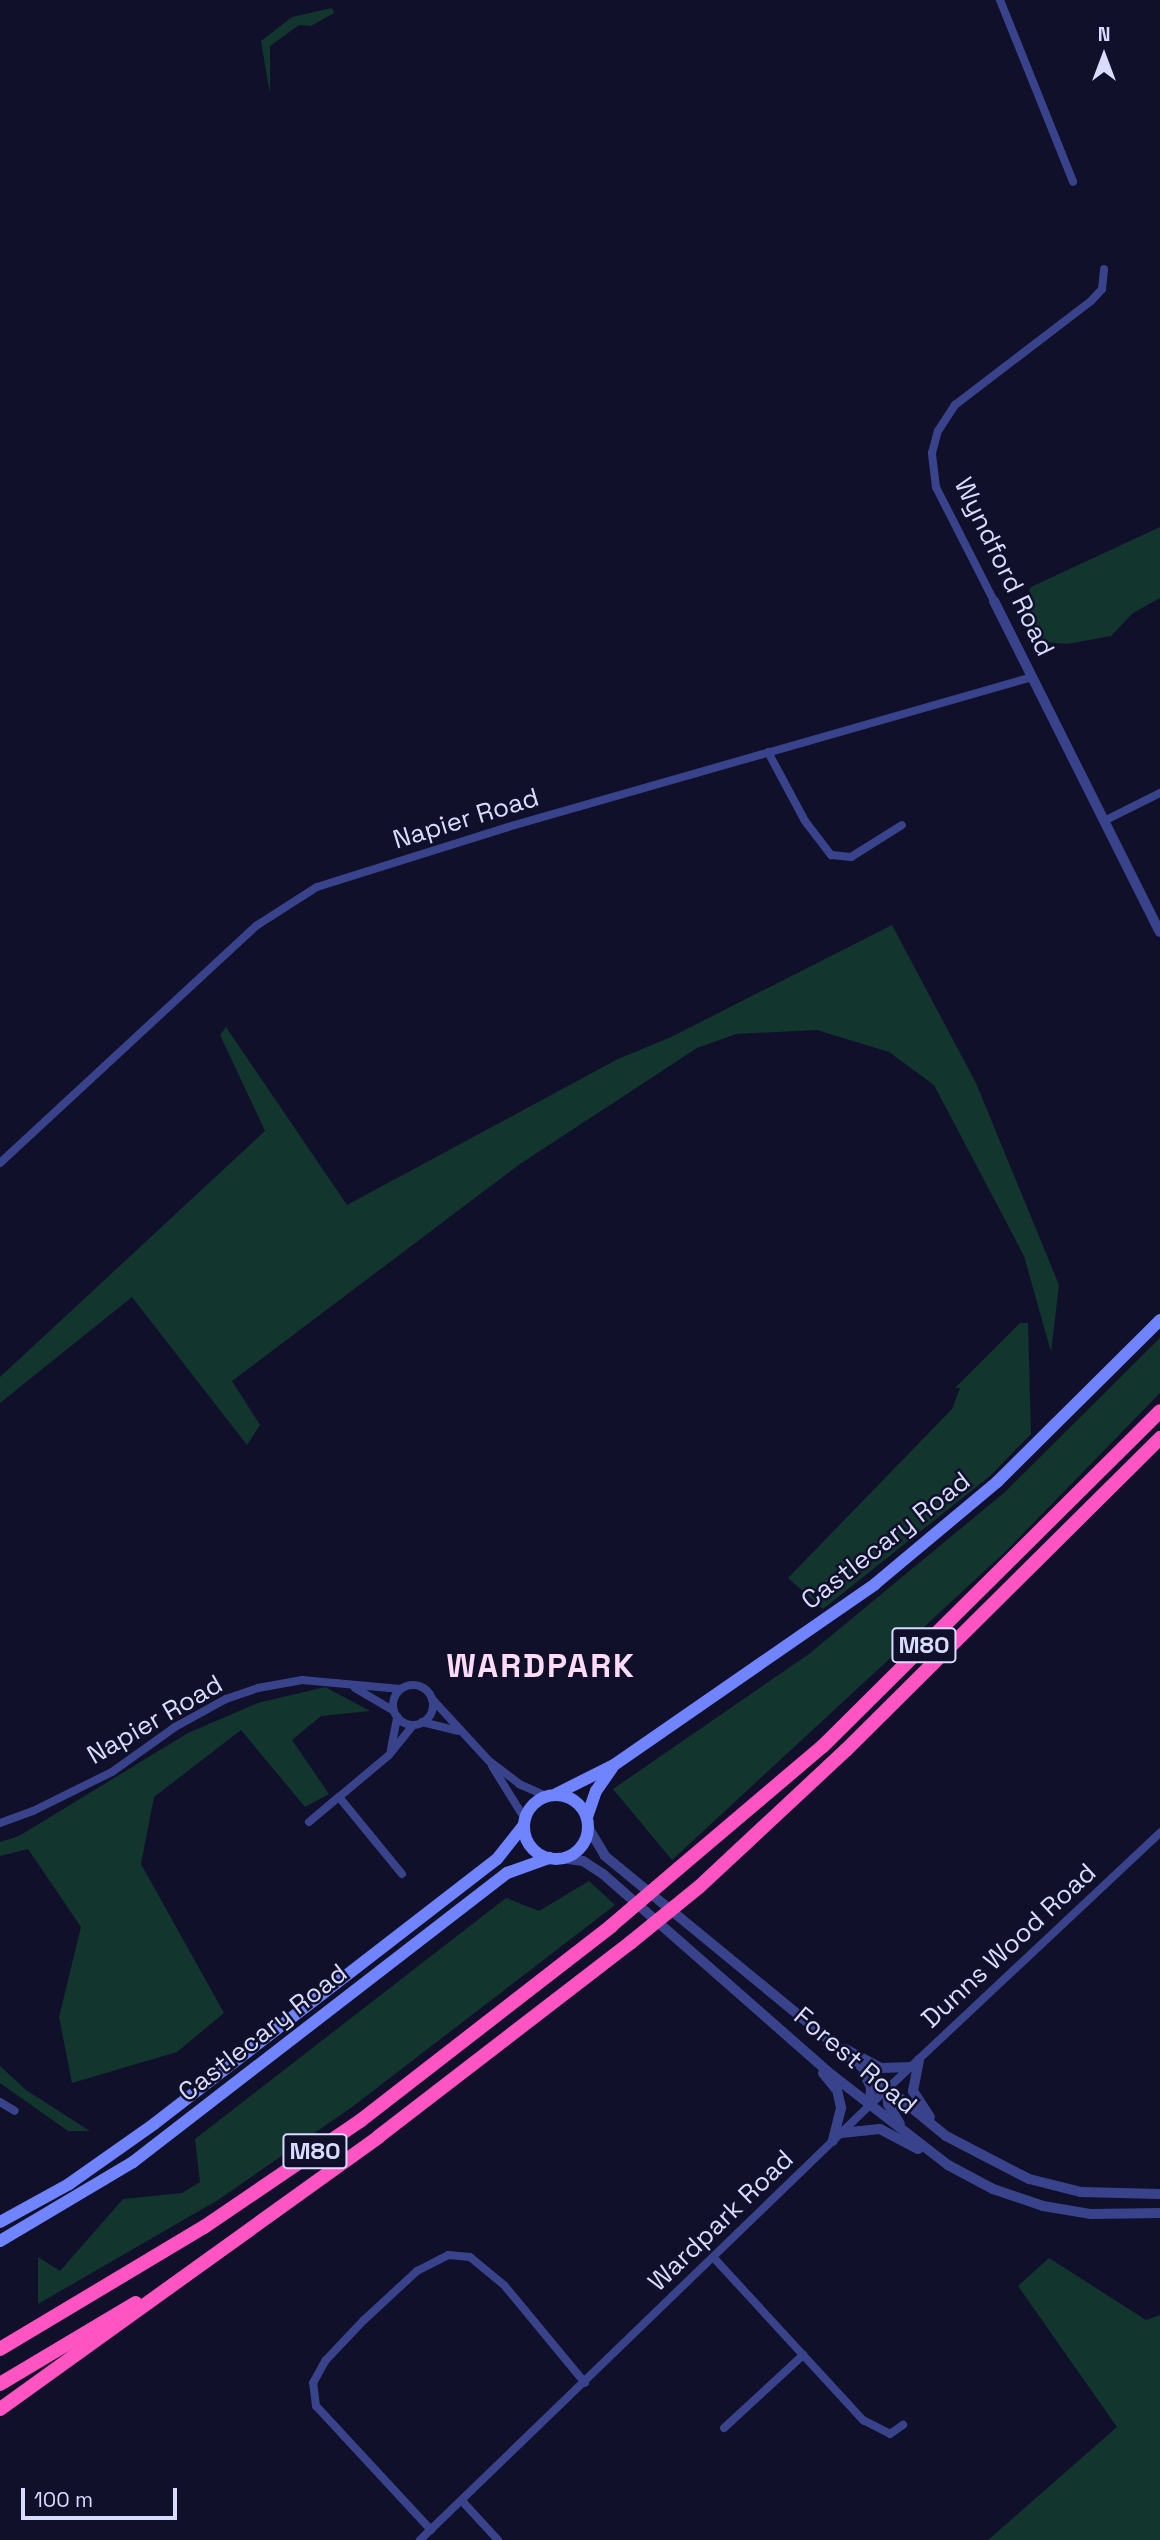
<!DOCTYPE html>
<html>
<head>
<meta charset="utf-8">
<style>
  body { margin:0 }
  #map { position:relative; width:1160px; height:2540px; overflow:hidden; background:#10102b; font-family:"Space Grotesk",sans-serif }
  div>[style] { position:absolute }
  .green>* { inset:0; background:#12352e }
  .minor>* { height:8px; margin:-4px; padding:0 4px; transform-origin:4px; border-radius:4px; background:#39438b }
  .minor>.ring { margin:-4px; padding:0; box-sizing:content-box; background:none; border:8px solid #39438b; border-radius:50% }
  .tertiary>* { height:10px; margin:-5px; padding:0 5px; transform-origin:5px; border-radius:5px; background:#39438b }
  .secondary>* { height:12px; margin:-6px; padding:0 6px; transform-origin:6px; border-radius:6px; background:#7084ff }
  .secondary>.ring { margin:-6px; padding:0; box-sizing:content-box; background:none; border:12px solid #7084ff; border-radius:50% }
  .motorway>* { height:14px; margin:-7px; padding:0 7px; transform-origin:7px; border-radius:7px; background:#ff54c2 }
  .motorway-bridge>* { height:14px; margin:-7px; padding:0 7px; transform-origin:7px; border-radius:7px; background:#ff54c2 }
  span { translate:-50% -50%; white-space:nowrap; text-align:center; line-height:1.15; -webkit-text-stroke:5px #10102b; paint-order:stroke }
  .shield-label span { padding:2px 5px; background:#10102b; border:2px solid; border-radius:5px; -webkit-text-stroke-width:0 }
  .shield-label { font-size:24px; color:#d9dbff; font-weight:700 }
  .street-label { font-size:26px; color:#d9dbff }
  .district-label { font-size:33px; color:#ffdbf8; font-weight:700; letter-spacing:2px }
  .north { position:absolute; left:1069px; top:21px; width:70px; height:70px; -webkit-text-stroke:5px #10102b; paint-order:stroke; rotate:0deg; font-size:19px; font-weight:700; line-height:28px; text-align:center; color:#d9dbff }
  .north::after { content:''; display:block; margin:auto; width:24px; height:32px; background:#d9dbff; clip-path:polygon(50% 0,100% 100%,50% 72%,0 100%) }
  .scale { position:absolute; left:21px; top:2488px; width:156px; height:32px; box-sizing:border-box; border:4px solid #d9dbff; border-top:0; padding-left:9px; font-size:21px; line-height:24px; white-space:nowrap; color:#d9dbff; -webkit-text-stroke:5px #10102b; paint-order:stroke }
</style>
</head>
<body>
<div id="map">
  <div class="green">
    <i style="clip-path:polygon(332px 8px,334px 13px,311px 26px,299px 25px,270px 46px,270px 94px,261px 41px,292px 17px)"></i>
    <i style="clip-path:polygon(1160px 527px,1160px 598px,1133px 613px,1111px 636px,1067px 644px,1043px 642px,1020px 608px,1031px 587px)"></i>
    <i style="clip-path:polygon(892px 925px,976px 1083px,1059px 1285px,1051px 1352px,1024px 1256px,934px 1085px,889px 1052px,817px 1030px,736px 1034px,697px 1048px,520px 1164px,232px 1381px,260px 1425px,247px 1445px,132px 1297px,0 1403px,0 1377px,265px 1131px,220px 1035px,226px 1027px,347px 1205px,618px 1059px,671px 1037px)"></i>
    <i style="clip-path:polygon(1020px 1323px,1028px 1323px,1031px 1434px,990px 1476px,823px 1609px,788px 1578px,952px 1409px,960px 1388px,955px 1388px)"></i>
    <i style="clip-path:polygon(1160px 1338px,1160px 1393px,1005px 1552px,672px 1860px,613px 1789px,809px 1654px,1005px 1492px)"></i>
    <i style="clip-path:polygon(325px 1687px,370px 1711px,321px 1716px,292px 1740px,329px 1794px,305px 1807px,241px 1730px,154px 1797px,141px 1864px,224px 2013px,177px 2052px,72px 2083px,59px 2017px,81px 1927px,28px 1849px,0 1856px,0 1842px,19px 1836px,188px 1733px,258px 1703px)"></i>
    <i style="clip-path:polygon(589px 1881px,615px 1905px,352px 2107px,218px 2200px,38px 2304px,38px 2257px,60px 2271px,123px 2199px,182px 2193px,200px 2182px,195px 2139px,506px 1898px,539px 1911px)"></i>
    <i style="clip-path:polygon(0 2066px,26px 2090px,90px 2131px,68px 2131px,0 2083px)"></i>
    <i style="clip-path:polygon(1049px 2258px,1146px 2320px,1160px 2315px,1160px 2540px,988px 2540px,1117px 2427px,1018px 2286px)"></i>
  </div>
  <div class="minor">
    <i style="left:1000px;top:0;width:196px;rotate:68.1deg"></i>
    <i style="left:994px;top:601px;width:128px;rotate:-117deg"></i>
    <i style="left:936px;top:487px;width:34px;rotate:-97deg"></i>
    <i style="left:932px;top:453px;width:23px;rotate:-75deg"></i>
    <i style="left:938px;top:431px;width:31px;rotate:-57deg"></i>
    <i style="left:955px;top:405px;width:171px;rotate:-37.4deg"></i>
    <i style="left:1091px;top:301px;width:16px;rotate:-47deg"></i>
    <i style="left:1102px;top:289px;width:20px;rotate:-84deg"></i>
    <i style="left:768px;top:752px;width:78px;rotate:61.8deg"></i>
    <i style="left:805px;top:821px;width:43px;rotate:52.6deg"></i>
    <i style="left:831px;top:855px;width:20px;rotate:6deg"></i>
    <i style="left:851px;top:857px;width:60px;rotate:-32.1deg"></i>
    <i style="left:1104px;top:821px;width:63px;rotate:-26.6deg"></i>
    <i style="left:0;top:1163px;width:349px;rotate:-42.8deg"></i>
    <i style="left:256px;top:926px;width:72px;rotate:-32.6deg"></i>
    <i style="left:317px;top:887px;width:200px;rotate:-17.4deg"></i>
    <i style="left:508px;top:827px;width:545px;rotate:-15.97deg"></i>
    <i class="ring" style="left:393px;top:1685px;width:32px;height:32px"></i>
    <i style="left:355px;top:1688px;width:45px;rotate:30.5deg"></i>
    <i style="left:432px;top:1699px;width:84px;rotate:47.4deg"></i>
    <i style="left:489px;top:1761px;width:38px;rotate:37deg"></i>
    <i style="left:519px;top:1784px;width:30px;rotate:24deg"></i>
    <i style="left:422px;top:1722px;width:36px;rotate:14deg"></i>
    <i style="left:391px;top:1749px;width:33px;rotate:-79deg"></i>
    <i style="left:492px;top:1766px;width:62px;rotate:58.1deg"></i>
    <i style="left:309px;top:1822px;width:39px;rotate:-40deg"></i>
    <i style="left:0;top:1823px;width:35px;rotate:-20deg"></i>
    <i style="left:33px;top:1811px;width:88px;rotate:-26.3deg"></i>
    <i style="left:112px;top:1772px;width:77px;rotate:-35.5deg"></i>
    <i style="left:175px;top:1727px;width:58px;rotate:-28.8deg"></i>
    <i style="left:226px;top:1699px;width:34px;rotate:-19deg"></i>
    <i style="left:258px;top:1688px;width:45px;rotate:-10.3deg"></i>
    <i style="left:302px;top:1680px;width:99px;rotate:5.2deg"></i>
    <i style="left:402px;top:1874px;width:99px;rotate:-129.3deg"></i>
    <i style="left:339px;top:1797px;width:65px;rotate:-40deg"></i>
    <i style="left:389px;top:1755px;width:38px;rotate:-51deg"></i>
    <i style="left:0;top:2102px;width:17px;rotate:31deg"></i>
    <i style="left:713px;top:2257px;width:222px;rotate:47.4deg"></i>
    <i style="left:863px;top:2420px;width:30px;rotate:27deg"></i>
    <i style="left:890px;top:2434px;width:16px;rotate:-35deg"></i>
    <i style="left:724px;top:2428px;width:108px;rotate:-42.7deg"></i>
    <i style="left:462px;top:2501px;width:53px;rotate:47.3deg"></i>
    <i style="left:431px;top:2530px;width:169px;rotate:-132.8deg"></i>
    <i style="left:316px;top:2406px;width:23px;rotate:-97deg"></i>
    <i style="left:313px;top:2383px;width:26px;rotate:-61deg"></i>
    <i style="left:326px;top:2360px;width:55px;rotate:-46.5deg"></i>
    <i style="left:364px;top:2320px;width:72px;rotate:-42.8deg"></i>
    <i style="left:417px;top:2271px;width:35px;rotate:-27deg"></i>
    <i style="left:448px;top:2255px;width:22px;rotate:5deg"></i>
    <i style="left:470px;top:2257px;width:44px;rotate:39.5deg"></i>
    <i style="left:504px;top:2285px;width:127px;rotate:50.4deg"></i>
    <i style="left:420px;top:2540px;width:626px;rotate:-44.03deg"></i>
    <i style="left:870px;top:2105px;width:398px;rotate:-43.2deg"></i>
  </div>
  <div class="tertiary">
    <i style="left:994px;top:601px;width:370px;rotate:63.4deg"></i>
    <i style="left:589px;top:1829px;width:31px;rotate:59deg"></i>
    <i style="left:605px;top:1856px;width:441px;rotate:39.4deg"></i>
    <i style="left:946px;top:2136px;width:93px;rotate:27.4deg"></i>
    <i style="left:1029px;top:2179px;width:54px;rotate:14deg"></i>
    <i style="left:1081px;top:2192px;width:79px;rotate:1.5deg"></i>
    <i style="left:561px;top:1858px;width:22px;rotate:8deg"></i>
    <i style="left:583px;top:1861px;width:24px;rotate:33deg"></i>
    <i style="left:603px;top:1874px;width:305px;rotate:41.3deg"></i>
    <i style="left:832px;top:2075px;width:147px;rotate:37.8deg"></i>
    <i style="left:948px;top:2165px;width:51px;rotate:28.1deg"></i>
    <i style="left:993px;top:2189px;width:53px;rotate:18.8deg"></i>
    <i style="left:1043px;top:2206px;width:49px;rotate:9.5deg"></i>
    <i style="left:1091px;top:2214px;width:69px;rotate:-0.8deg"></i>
    <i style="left:845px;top:2049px;width:41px;rotate:27.8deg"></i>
    <i style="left:881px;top:2068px;width:30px;rotate:-2deg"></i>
    <i style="left:919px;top:2060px;width:32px;rotate:101deg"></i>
    <i style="left:913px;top:2091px;width:31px;rotate:57deg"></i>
    <i style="left:823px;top:2073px;width:22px;rotate:51deg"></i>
    <i style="left:837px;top:2090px;width:18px;rotate:77deg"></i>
    <i style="left:841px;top:2108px;width:34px;rotate:104deg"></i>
    <i style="left:864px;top:2074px;width:15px;rotate:62deg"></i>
    <i style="left:871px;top:2087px;width:18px;rotate:93deg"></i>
    <i style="left:887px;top:2089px;width:15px;rotate:86deg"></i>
    <i style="left:888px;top:2104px;width:23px;rotate:59deg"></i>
    <i style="left:841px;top:2133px;width:39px;rotate:-6deg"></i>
    <i style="left:880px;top:2129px;width:43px;rotate:27.8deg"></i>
  </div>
  <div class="secondary">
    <i style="left:556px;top:1794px;width:65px;rotate:-26.6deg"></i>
    <i style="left:614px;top:1765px;width:318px;rotate:-34.7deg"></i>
    <i style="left:875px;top:1584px;width:159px;rotate:-39.9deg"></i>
    <i style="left:997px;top:1482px;width:230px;rotate:-44.8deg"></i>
    <i class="ring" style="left:524px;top:1795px;width:52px;height:52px"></i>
    <i style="left:587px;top:1817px;width:28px;rotate:-71deg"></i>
    <i style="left:596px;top:1791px;width:28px;rotate:-55deg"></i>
    <i style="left:0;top:2222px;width:79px;rotate:-28.8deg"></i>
    <i style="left:69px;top:2184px;width:104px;rotate:-35.2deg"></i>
    <i style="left:154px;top:2124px;width:433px;rotate:-37.7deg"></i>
    <i style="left:497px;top:1859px;width:43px;rotate:-51.5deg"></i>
    <i style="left:0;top:2241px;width:155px;rotate:-30.7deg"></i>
    <i style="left:133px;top:2162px;width:473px;rotate:-37.7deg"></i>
    <i style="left:507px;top:1873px;width:45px;rotate:-19.7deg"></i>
  </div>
  <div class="motorway">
    <i style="left:679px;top:1868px;width:189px;rotate:-40.3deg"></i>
    <i style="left:823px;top:1746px;width:475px;rotate:-44.8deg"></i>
    <i style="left:699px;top:1887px;width:201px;rotate:-43deg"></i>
    <i style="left:846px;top:1750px;width:443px;rotate:-44.8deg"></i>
    <i style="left:0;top:2349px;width:238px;rotate:-30.9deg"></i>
    <i style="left:204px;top:2227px;width:189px;rotate:-34.2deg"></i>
    <i style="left:360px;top:2121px;width:318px;rotate:-37.8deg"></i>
    <i style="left:0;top:2384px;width:158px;rotate:-30.8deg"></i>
    <i style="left:0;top:2409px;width:466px;rotate:-35.7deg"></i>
    <i style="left:378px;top:2137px;width:318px;rotate:-37.6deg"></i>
  </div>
  <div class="motorway-bridge">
    <i style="left:611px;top:1926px;width:89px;rotate:-40.5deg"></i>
    <i style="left:630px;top:1943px;width:89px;rotate:-39.1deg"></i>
  </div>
  <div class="shield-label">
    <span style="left:924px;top:1645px">M80</span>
    <span style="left:315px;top:2151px">M80</span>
  </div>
  <div class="street-label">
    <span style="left:1004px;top:567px;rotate:64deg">Wyndford Road</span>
    <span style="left:466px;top:819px;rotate:-17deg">Napier Road</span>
    <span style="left:886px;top:1541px;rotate:-38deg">Castlecary Road</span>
    <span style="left:155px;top:1720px;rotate:-30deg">Napier Road</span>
    <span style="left:1009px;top:1946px;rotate:-43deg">Dunns Wood Road</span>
    <span style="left:263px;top:2033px;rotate:-38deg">Castlecary Road</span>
    <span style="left:855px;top:2061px;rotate:40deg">Forest Road</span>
    <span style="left:721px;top:2221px;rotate:-44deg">Wardpark Road</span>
  </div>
  <div class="district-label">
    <span style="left:541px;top:1667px">WARDPARK</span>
  </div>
  <div class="north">N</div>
  <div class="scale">100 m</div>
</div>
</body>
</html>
